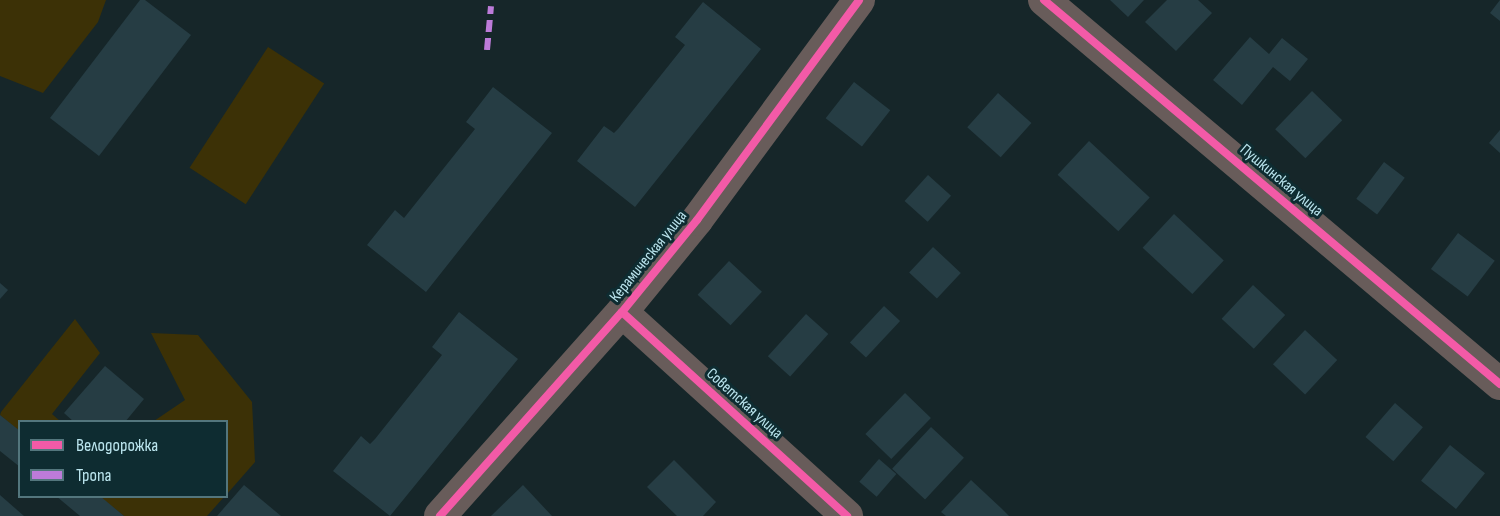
<!DOCTYPE html>
<html>
<head>
<meta charset="utf-8">
<style>
  body { margin:0 }
  #map { position:relative; width:1500px; height:516px; overflow:hidden; background:#162629; font-family:"Sofia Sans Condensed",sans-serif }
  div>[style] { position:absolute }
  .green>* { inset:0; background:#3c3106; transform-origin:0 0 }
  .building>* { inset:0; background:#263d44; transform-origin:0 0 }
  .street>* { height:32px; margin:-16px; padding:0 16px; transform-origin:16px; border-radius:16px; background:#685c5a }
  .quiet>* { height:6px; margin-top:-3px; transform-origin:0; background:repeating-linear-gradient(90deg,#bd7bd9 0 12px,transparent 0 18px) }
  .cycleway>* { height:8px; margin:-4px; padding:0 4px; transform-origin:4px; border-radius:4px; background:#f35aa7 }
  span { translate:-50% -50%; white-space:nowrap; text-align:center; line-height:1.15; -webkit-text-stroke:6px #0e2c31; paint-order:stroke }
  .street-label { font-size:16px; color:#bbe5ee }
  .legend { position:absolute; left:18px; top:420px; width:210px; height:78px; box-sizing:border-box; background:#0e2c31; border:2px solid #53767d; margin:0; padding:8px 10px; list-style:none; font-size:18px; color:#bbe5ee }
  .legend li { display:flex; align-items:center; gap:12px; height:30px }
  .legend b { width:30px; border:2px solid #53767d }
</style>
</head>
<body>
<div id="map">
  <div class="green">
    <i style="clip-path:polygon(0 0,106px 0,98px 22px,43px 93px,0 76px)"></i>
    <i style="left:268px;top:47px;width:67px;height:144px;rotate:33deg"></i>
    <i style="clip-path:polygon(75px 319px,100px 353px,52px 414px,60px 421px,20px 422px,19px 431px,0 415px,1px 412px)"></i>
    <i style="clip-path:polygon(151px 333px,198px 335px,252px 402px,255px 462px,227px 494px,226px 422px,154px 421px,185px 400px)"></i>
    <i style="clip-path:polygon(100px 497px,224px 497px,207px 516px,124px 516px)"></i>
  </div>
  <div class="building">
    <i style="clip-path:polygon(140px 0,145px 0,191px 35px,99px 156px,50px 118px)"></i>
    <i style="clip-path:polygon(1110px 0,1144px 0,1128px 17px)"></i>
    <i style="clip-path:polygon(1167px 0,1198px 0,1212px 13px,1176px 51px,1145px 22px)"></i>
    <i style="clip-path:polygon(1500px 0,1500px 21px,1490px 13px)"></i>
    <i style="clip-path:polygon(703px 2px,761px 49px,635px 207px,577px 161px,604px 126px,614px 133px,618px 129px,685px 45px,675px 37px)"></i>
    <i style="clip-path:polygon(1250px 37px,1269px 54px,1282px 38px,1308px 59px,1290px 81px,1273px 67px,1242px 105px,1213px 80px)"></i>
    <i style="left:854px;top:82px;width:46px;height:46px;rotate:38deg"></i>
    <i style="clip-path:polygon(493px 87px,552px 133px,426px 292px,367px 245px,395px 210px,404px 218px,475px 129px,466px 122px)"></i>
    <i style="left:1312px;top:91px;width:42px;height:53px;rotate:44deg"></i>
    <i style="left:998px;top:93px;width:45px;height:46px;rotate:42deg"></i>
    <i style="clip-path:polygon(1500px 130px,1500px 153px,1489px 143px)"></i>
    <i style="left:1089px;top:141px;width:83px;height:46px;rotate:43deg"></i>
    <i style="left:1384px;top:162px;width:26px;height:46px;rotate:37deg"></i>
    <i style="left:928px;top:175px;width:31px;height:35px;rotate:42deg"></i>
    <i style="left:1174px;top:214px;width:68px;height:46px;rotate:43deg"></i>
    <i style="left:1458px;top:233px;width:46px;height:45px;rotate:37deg"></i>
    <i style="left:933px;top:247px;width:38px;height:35px;rotate:43deg"></i>
    <i style="left:729px;top:261px;width:45px;height:46px;rotate:43deg"></i>
    <i style="clip-path:polygon(0 283px,8px 290px,0 299px)"></i>
    <i style="left:1253px;top:285px;width:44px;height:46px;rotate:43deg"></i>
    <i style="left:884px;top:306px;width:22px;height:50px;rotate:43deg"></i>
    <i style="clip-path:polygon(459px 312px,518px 359px,390px 516px,333px 471px,361px 436px,370px 444px,375px 439px,442px 355px,432px 347px)"></i>
    <i style="left:806px;top:314px;width:30px;height:57px;rotate:42deg"></i>
    <i style="left:1305px;top:330px;width:44px;height:47px;rotate:43deg"></i>
    <i style="clip-path:polygon(105px 366px,144px 399px,125px 422px,74px 422px,64px 413px)"></i>
    <i style="left:905px;top:393px;width:36px;height:57px;rotate:44deg"></i>
    <i style="left:1395px;top:403px;width:37px;height:45px;rotate:41deg"></i>
    <i style="clip-path:polygon(0 415px,20px 431px,20px 467px,0 451px)"></i>
    <i style="left:931px;top:427px;width:45px;height:57px;rotate:43deg"></i>
    <i style="left:1450px;top:445px;width:45px;height:46px;rotate:39deg"></i>
    <i style="left:879px;top:459px;width:23px;height:30px;rotate:41deg"></i>
    <i style="clip-path:polygon(674px 460px,716px 502px,703px 516px,677px 516px,647px 487px)"></i>
    <i style="clip-path:polygon(971px 480px,1001px 508px,1009px 516px,946px 516px,941px 512px)"></i>
    <i style="clip-path:polygon(244px 485px,281px 516px,217px 516px)"></i>
    <i style="clip-path:polygon(523px 485px,552px 516px,491px 516px)"></i>
    <i style="clip-path:polygon(0 495px,24px 516px,0 516px)"></i>
    <i style="clip-path:polygon(56px 496px,100px 496px,124px 516px,80px 516px)"></i>
  </div>
  <div class="street">
    <i style="left:1044px;top:0;width:596px;rotate:40.1deg"></i>
    <i style="left:622px;top:312px;width:304px;rotate:42.2deg"></i>
    <i style="left:440px;top:516px;width:273px;rotate:-48.3deg"></i>
    <i style="left:622px;top:312px;width:119px;rotate:-50.8deg"></i>
    <i style="left:697px;top:220px;width:273px;rotate:-53.6deg"></i>
  </div>
  <div class="quiet">
    <i style="left:487px;top:50px;width:44px;rotate:-84.8deg"></i>
  </div>
  <div class="cycleway">
    <i style="left:1044px;top:0;width:596px;rotate:40.1deg"></i>
    <i style="left:622px;top:312px;width:304px;rotate:42.2deg"></i>
    <i style="left:440px;top:516px;width:273px;rotate:-48.3deg"></i>
    <i style="left:622px;top:312px;width:119px;rotate:-50.8deg"></i>
    <i style="left:697px;top:220px;width:273px;rotate:-53.6deg"></i>
  </div>
  <div class="street-label">
    <span style="left:1281px;top:181px;rotate:40deg">Пушкинская улица</span>
    <span style="left:649px;top:257px;rotate:-51deg">Керамическая улица</span>
    <span style="left:744px;top:404px;rotate:42deg">Советская улица</span>
  </div>
  <ul class="legend">
  <li><b style="height:8px;background:#f35aa7"></b>Велодорожка</li>
  <li><b style="height:8px;background:#bd7bd9"></b>Тропа</li>
  </ul>
</div>
</body>
</html>
